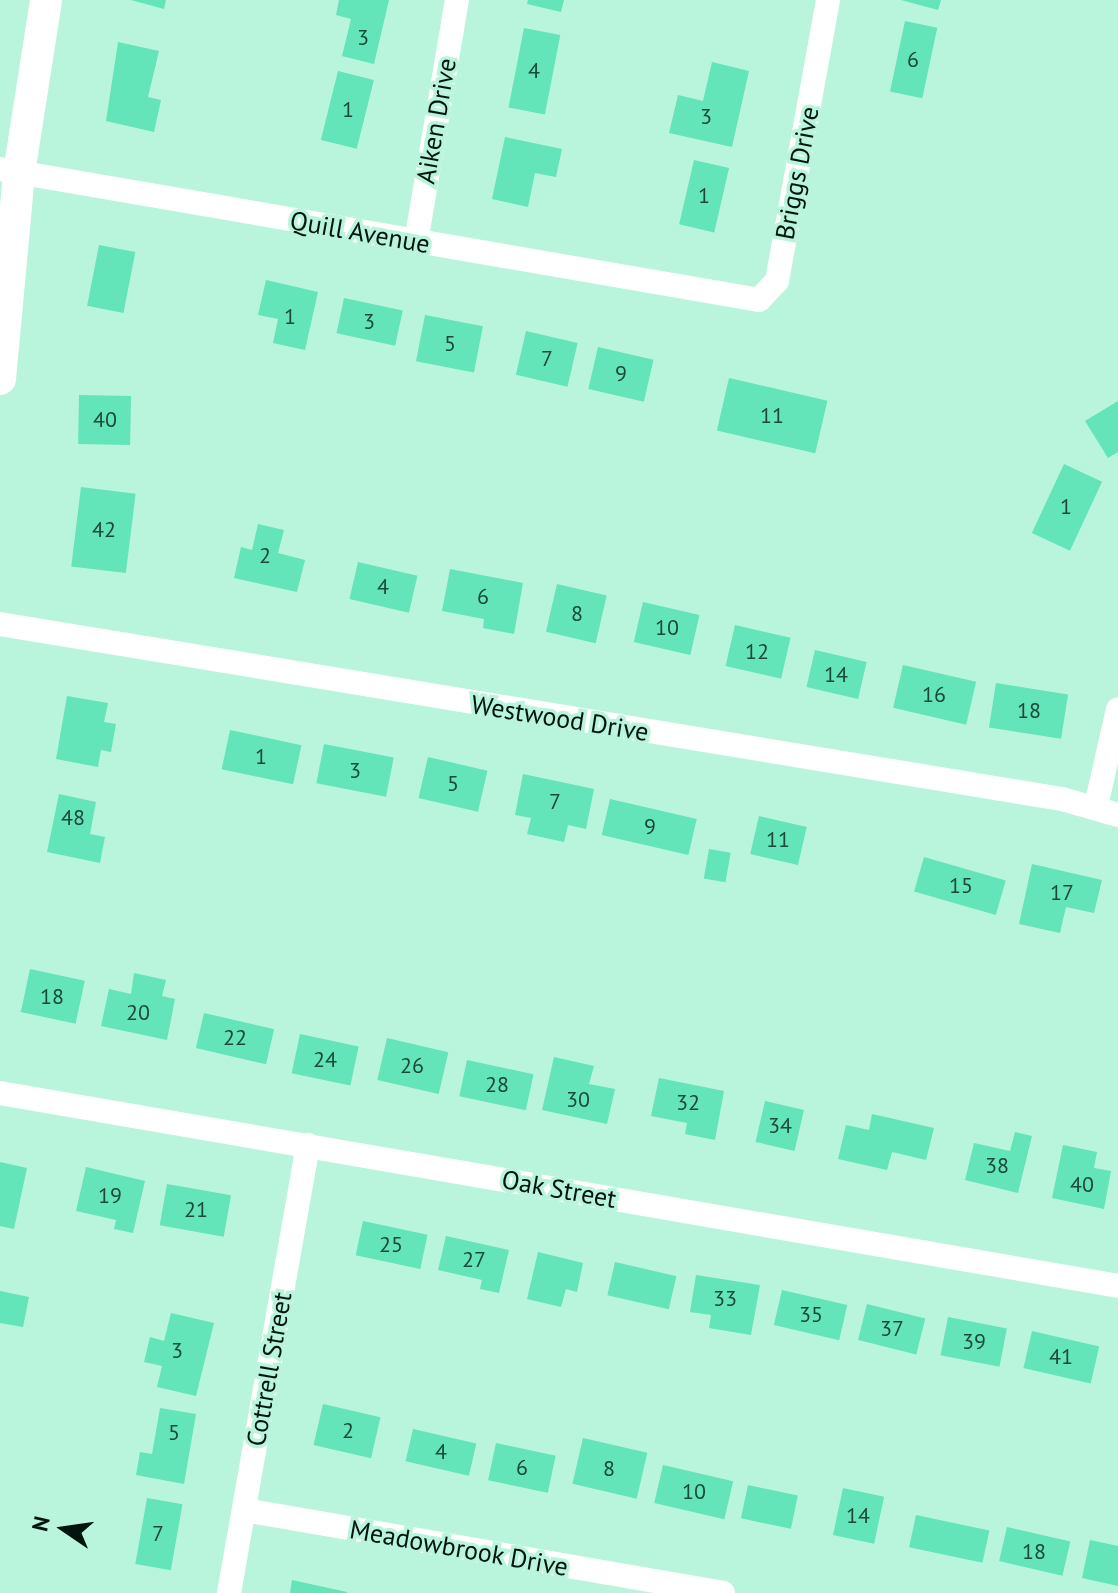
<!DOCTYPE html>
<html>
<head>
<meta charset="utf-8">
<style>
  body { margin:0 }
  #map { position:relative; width:1118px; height:1593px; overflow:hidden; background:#b9f4dc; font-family:"PT Sans",sans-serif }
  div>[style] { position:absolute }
  .building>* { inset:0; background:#64e4b9; transform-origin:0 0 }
  .minor>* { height:24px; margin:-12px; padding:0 12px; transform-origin:12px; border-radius:12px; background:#fff }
  .tertiary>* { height:32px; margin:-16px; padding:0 16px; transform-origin:16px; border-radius:16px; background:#fff }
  span { translate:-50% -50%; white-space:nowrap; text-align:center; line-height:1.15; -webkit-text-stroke:7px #b9f4dc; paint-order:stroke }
  .number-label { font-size:22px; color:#1a4939 }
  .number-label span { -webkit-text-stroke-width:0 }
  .street-label { font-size:26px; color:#01150e }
  .north { position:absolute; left:24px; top:1489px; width:80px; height:80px; -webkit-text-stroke:6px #b9f4dc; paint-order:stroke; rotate:283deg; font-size:22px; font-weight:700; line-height:32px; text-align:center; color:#01150e }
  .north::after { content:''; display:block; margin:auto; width:28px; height:36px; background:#01150e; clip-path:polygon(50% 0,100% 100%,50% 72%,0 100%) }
</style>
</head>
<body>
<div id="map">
  <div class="building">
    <i style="clip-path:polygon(131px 0,166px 0,164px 9px)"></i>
    <i style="clip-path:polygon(339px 0,389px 0,374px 64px,342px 56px,351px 19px,336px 15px)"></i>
    <i style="clip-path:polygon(528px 0,564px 0,561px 12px,527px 4px)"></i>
    <i style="clip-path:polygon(901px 0,941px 0,938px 10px)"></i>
    <i style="left:905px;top:21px;width:33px;height:72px;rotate:12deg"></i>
    <i style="left:524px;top:28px;width:37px;height:81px;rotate:11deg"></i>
    <i style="clip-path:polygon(118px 42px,159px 51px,148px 97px,161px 100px,154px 132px,106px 121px)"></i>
    <i style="clip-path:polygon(712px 62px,749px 71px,732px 147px,669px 133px,678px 95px,703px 101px)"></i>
    <i style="left:338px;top:71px;width:37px;height:71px;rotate:14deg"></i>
    <i style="clip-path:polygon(505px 137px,562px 149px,556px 177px,535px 173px,528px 207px,492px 199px)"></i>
    <i style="left:694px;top:160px;width:36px;height:66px;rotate:13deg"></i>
    <i style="left:99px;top:245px;width:37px;height:62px;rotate:11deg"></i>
    <i style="clip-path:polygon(266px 280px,318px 292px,305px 350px,273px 343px,278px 319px,258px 315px)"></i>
    <i style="left:344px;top:298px;width:60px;height:36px;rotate:12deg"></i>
    <i style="left:425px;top:315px;width:59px;height:47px;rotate:11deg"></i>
    <i style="left:526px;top:331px;width:53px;height:45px;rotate:13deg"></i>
    <i style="left:598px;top:347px;width:57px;height:43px;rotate:13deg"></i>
    <i style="left:729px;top:378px;width:101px;height:54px;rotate:13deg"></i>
    <i style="left:79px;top:395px;width:52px;height:49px;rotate:1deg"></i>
    <i style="clip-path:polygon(1118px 401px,1118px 452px,1108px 458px,1085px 421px)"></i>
    <i style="left:1064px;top:464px;width:42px;height:76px;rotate:25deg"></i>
    <i style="left:81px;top:487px;width:55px;height:80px;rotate:7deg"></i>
    <i style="clip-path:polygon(258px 524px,284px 530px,278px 553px,305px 560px,297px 592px,234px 578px,241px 547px,252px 550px)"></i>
    <i style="left:358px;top:562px;width:61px;height:38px;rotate:13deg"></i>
    <i style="clip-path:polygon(450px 569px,523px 583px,514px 634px,483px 628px,484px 619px,442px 611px)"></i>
    <i style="left:557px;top:584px;width:51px;height:49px;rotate:13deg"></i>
    <i style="left:643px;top:602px;width:58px;height:41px;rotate:13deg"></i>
    <i style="left:735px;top:625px;width:57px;height:42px;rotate:13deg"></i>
    <i style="left:815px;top:650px;width:53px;height:38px;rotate:13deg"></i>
    <i style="left:903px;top:665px;width:75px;height:44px;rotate:13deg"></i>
    <i style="left:996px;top:683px;width:73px;height:45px;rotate:9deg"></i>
    <i style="clip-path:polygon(67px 696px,108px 703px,104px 722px,116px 724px,111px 752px,101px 750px,98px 767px,56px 759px)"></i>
    <i style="left:230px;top:730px;width:73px;height:40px;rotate:12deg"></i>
    <i style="left:324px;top:744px;width:71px;height:40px;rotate:11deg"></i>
    <i style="left:428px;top:757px;width:61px;height:42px;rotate:13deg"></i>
    <i style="clip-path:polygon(523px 774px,594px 789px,586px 829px,568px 825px,564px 842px,527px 834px,531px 818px,515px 815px)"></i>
    <i style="clip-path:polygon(59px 794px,96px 802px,90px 834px,105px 837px,100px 863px,47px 852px)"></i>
    <i style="left:610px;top:799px;width:89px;height:37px;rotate:13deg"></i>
    <i style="left:759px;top:816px;width:49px;height:39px;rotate:13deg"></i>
    <i style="left:709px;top:849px;width:22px;height:30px;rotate:10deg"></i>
    <i style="left:924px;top:857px;width:85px;height:36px;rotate:16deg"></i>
    <i style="clip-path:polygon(1032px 864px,1102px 880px,1094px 913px,1066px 907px,1060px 933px,1019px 924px)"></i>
    <i style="left:30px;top:969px;width:56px;height:44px;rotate:12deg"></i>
    <i style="clip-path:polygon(134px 973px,166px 980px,162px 996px,175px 999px,167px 1040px,101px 1026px,109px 989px,131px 994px)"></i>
    <i style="left:204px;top:1013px;width:72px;height:36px;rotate:13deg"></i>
    <i style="left:300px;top:1034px;width:60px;height:40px;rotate:12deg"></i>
    <i style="left:387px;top:1038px;width:63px;height:43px;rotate:13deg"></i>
    <i style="clip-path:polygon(554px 1057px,594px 1066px,589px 1084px,615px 1089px,607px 1124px,542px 1110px)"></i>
    <i style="left:467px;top:1060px;width:68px;height:37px;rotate:12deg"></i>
    <i style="clip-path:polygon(659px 1078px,724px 1091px,715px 1140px,685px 1134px,687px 1123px,651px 1116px)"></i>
    <i style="left:765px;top:1101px;width:40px;height:42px;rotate:13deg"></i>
    <i style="clip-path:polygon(872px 1114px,934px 1128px,926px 1160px,892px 1152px,887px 1170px,838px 1159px,846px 1125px,869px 1130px)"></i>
    <i style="clip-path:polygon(1015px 1132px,1032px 1136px,1018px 1193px,965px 1180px,974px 1143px,1010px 1151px)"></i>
    <i style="clip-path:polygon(1063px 1145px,1097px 1152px,1094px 1168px,1111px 1171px,1104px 1209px,1052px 1198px)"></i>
    <i style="clip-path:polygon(0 1162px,27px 1168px,14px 1229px,0 1226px)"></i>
    <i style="clip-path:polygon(86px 1167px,145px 1181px,133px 1233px,114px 1229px,116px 1220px,76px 1211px)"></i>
    <i style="left:167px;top:1184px;width:65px;height:42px;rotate:10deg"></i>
    <i style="left:363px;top:1221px;width:66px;height:35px;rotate:12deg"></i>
    <i style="clip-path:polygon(446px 1236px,509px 1250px,499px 1293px,480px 1289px,482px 1280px,438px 1270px)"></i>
    <i style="clip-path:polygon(538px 1252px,583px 1263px,577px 1292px,566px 1289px,561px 1307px,527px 1299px)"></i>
    <i style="left:615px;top:1262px;width:63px;height:34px;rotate:13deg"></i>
    <i style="clip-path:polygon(696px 1275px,760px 1285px,751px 1335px,709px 1328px,711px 1315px,690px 1312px)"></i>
    <i style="left:782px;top:1290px;width:67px;height:36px;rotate:13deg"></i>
    <i style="clip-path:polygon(0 1291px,29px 1297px,23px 1327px,0 1323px)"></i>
    <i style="left:867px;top:1304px;width:60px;height:37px;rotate:14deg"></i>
    <i style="clip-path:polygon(171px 1313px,214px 1323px,196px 1396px,157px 1387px,162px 1366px,144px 1362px,150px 1337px,164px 1341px)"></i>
    <i style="left:948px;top:1317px;width:60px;height:39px;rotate:11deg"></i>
    <i style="left:1032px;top:1331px;width:69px;height:38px;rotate:13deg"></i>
    <i style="left:323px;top:1404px;width:59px;height:42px;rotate:13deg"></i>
    <i style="clip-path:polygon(160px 1408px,196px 1414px,184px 1484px,136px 1475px,140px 1452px,152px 1454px)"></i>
    <i style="left:413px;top:1429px;width:65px;height:33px;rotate:13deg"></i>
    <i style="left:583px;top:1438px;width:66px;height:47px;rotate:13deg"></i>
    <i style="left:496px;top:1443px;width:61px;height:38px;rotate:12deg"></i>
    <i style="left:663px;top:1465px;width:72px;height:39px;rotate:13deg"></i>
    <i style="left:748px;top:1485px;width:51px;height:34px;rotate:12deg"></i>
    <i style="left:843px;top:1488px;width:42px;height:48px;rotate:12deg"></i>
    <i style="left:147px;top:1498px;width:36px;height:67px;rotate:10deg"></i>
    <i style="left:916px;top:1515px;width:75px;height:33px;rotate:12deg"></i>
    <i style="left:1007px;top:1527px;width:65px;height:35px;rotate:13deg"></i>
    <i style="clip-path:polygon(1090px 1540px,1118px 1546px,1118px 1586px,1082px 1578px)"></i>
    <i style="clip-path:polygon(292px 1580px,347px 1592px,347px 1593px,290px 1593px)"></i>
  </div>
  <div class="minor">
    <i style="left:0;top:169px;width:770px;rotate:9.79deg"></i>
    <i style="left:759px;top:300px;width:26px;rotate:-47deg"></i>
    <i style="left:777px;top:281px;width:286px;rotate:-79.7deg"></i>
    <i style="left:416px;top:242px;width:245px;rotate:-80.4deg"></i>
    <i style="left:0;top:624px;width:1076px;rotate:9.36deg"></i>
    <i style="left:1062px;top:799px;width:58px;rotate:15.9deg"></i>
    <i style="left:1096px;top:806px;width:99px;rotate:-77.2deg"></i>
    <i style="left:0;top:1093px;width:1135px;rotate:9.79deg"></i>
    <i style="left:244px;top:1510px;width:486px;rotate:9.8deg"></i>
    <i style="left:229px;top:1593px;width:455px;rotate:-80deg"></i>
  </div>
  <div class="tertiary">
    <i style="left:0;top:379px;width:207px;rotate:-84.7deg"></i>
    <i style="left:19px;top:173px;width:175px;rotate:-81.1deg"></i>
  </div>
  <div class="number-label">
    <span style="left:363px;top:38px">3</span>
    <span style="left:913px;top:60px">6</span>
    <span style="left:534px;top:71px">4</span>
    <span style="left:348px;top:110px">1</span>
    <span style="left:706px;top:117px">3</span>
    <span style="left:704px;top:196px">1</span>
    <span style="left:290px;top:317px">1</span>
    <span style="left:369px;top:322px">3</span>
    <span style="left:450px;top:344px">5</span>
    <span style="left:547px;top:359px">7</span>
    <span style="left:621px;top:374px">9</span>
    <span style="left:772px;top:416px">11</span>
    <span style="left:105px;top:420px">40</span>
    <span style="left:1066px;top:507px">1</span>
    <span style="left:104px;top:530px">42</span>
    <span style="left:265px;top:556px">2</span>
    <span style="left:383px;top:587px">4</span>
    <span style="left:483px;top:597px">6</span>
    <span style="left:577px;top:614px">8</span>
    <span style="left:667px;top:628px">10</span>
    <span style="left:757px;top:652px">12</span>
    <span style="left:836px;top:675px">14</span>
    <span style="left:934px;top:695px">16</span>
    <span style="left:1029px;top:711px">18</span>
    <span style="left:261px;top:757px">1</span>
    <span style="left:355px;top:771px">3</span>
    <span style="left:453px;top:784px">5</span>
    <span style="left:555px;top:802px">7</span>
    <span style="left:73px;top:818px">48</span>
    <span style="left:650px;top:827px">9</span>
    <span style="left:778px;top:840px">11</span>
    <span style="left:961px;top:886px">15</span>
    <span style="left:1062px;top:893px">17</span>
    <span style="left:52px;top:997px">18</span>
    <span style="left:138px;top:1013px">20</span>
    <span style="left:235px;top:1038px">22</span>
    <span style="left:325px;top:1060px">24</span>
    <span style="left:412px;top:1066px">26</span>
    <span style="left:497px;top:1085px">28</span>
    <span style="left:578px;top:1100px">30</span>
    <span style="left:688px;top:1103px">32</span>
    <span style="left:780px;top:1126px">34</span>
    <span style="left:997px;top:1166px">38</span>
    <span style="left:1082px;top:1185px">40</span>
    <span style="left:110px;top:1196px">19</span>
    <span style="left:196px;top:1210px">21</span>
    <span style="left:391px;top:1245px">25</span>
    <span style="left:474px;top:1260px">27</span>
    <span style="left:725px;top:1299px">33</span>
    <span style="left:811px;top:1315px">35</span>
    <span style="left:892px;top:1329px">37</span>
    <span style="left:974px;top:1342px">39</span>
    <span style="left:177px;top:1351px">3</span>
    <span style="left:1061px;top:1357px">41</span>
    <span style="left:348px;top:1431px">2</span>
    <span style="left:174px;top:1433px">5</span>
    <span style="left:441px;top:1452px">4</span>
    <span style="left:522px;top:1468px">6</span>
    <span style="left:609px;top:1469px">8</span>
    <span style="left:694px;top:1492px">10</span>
    <span style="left:858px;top:1516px">14</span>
    <span style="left:158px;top:1534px">7</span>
    <span style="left:1034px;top:1552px">18</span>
  </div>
  <div class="street-label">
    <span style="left:436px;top:121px;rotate:-80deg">Aiken Drive</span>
    <span style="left:797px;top:173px;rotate:-79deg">Briggs Drive</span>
    <span style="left:360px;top:232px;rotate:10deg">Quill Avenue</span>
    <span style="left:560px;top:718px;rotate:9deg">Westwood Drive</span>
    <span style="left:559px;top:1189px;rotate:10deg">Oak Street</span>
    <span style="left:269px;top:1369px;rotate:-80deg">Cottrell Street</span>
    <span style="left:459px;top:1548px;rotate:10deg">Meadowbrook Drive</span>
  </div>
  <div class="north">N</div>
</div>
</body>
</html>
